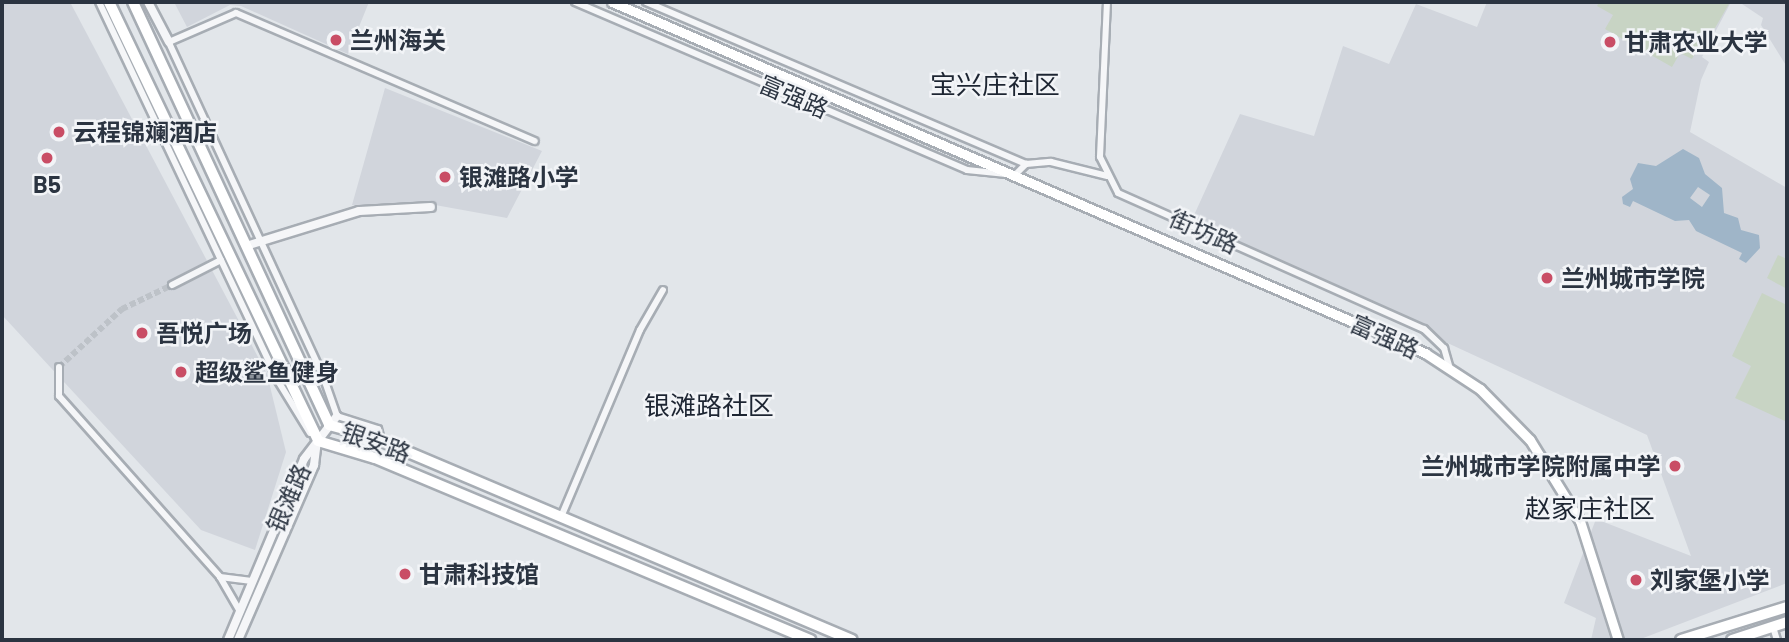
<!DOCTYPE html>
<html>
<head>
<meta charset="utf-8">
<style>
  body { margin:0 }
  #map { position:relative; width:1789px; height:642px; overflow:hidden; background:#e2e6ea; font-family:Barlow,"Noto Sans SC",sans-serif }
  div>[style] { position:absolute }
  .built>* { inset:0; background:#d1d5dc }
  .green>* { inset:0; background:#c8d4c4 }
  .water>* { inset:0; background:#9fb5c8 }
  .minor-tunnel>* { height:6px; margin-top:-3px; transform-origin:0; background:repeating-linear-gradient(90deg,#bdc2c8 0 6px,transparent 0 9px) }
  .roads { filter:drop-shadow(2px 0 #a7adb4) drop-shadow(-2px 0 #a7adb4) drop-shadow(0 2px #a7adb4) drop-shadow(0 -2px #a7adb4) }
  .minor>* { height:6px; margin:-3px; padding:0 3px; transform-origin:3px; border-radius:3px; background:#f5f6f8 }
  .tertiary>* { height:8px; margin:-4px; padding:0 4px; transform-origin:4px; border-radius:4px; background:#f5f6f8 }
  .secondary>* { height:9px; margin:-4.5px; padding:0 4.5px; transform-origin:4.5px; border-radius:4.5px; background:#fff }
  .primary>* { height:10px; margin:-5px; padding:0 5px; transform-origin:5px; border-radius:5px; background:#fff }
  .dots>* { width:19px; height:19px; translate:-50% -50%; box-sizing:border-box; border:4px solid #f2f4f7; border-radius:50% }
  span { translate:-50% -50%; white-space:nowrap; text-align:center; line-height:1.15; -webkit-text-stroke:5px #f2f4f7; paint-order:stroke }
  .poi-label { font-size:24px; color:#2b3441; font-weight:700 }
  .left { translate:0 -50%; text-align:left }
  .right { translate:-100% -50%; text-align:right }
  .street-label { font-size:24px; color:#2b3441 }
  .neighbourhood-label { font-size:26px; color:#1d2532 }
  .frame { position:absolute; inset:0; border:4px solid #2b3441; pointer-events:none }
</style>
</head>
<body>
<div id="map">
  <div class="built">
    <i style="clip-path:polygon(2px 2px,70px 2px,267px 374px,286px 452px,255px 550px,201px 530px,2px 315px)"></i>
    <i style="clip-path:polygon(174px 2px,369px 2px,348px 54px,241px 6px,230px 5px,187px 27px)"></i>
    <i style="clip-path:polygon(1487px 2px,1731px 2px,1702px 57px,1709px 62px,1701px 80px,1690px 132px,1787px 188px,1787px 583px,1638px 640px,1591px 640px,1596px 618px,1564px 603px,1596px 519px,1691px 556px,1647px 435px,1190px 224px,1240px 114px,1314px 136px,1343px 46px,1389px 64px,1416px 4px,1477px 27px)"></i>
    <i style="clip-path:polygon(1739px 2px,1787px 2px,1787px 67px,1761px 25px,1763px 18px)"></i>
    <i style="clip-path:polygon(385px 88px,542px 151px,507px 218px,424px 203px,352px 205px)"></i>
  </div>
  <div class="green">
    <i style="clip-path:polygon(1599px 2px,1730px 2px,1703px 49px,1699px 47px,1692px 59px,1680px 53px,1672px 67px,1605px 29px,1613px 15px,1597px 6px)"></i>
    <i style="clip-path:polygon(1778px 255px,1787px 259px,1787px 289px,1767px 278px)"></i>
    <i style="clip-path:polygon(1762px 293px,1787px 305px,1787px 422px,1735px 398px,1751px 366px,1732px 356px)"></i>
  </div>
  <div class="water">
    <i style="clip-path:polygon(evenodd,1683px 149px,1699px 158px,1705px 174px,1722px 188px,1724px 213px,1738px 218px,1741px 230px,1759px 235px,1760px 248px,1746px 263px,1739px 259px,1742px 253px,1696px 231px,1689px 220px,1675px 221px,1633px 201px,1630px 207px,1623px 204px,1622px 197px,1633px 189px,1630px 179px,1638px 163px,1656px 166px,1683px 149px,1698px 187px,1710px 195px,1702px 207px,1690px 198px,1698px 187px)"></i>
  </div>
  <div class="minor-tunnel">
    <i style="left:59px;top:367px;width:86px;rotate:-42.6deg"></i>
    <i style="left:122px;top:309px;width:55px;rotate:-25.6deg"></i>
  </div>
  <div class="roads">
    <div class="minor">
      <i style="left:99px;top:2px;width:419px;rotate:64.7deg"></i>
      <i style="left:278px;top:381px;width:61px;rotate:58.4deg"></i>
      <i style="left:575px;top:2px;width:426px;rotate:23.2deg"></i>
      <i style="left:967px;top:170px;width:37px;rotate:6deg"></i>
      <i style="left:646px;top:2px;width:413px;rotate:23.1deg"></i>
      <i style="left:1107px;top:2px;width:155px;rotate:92.6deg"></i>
      <i style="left:1100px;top:157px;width:40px;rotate:63.4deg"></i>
      <i style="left:1118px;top:193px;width:335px;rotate:24deg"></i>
      <i style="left:1424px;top:329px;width:28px;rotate:44deg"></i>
      <i style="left:1444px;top:348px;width:22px;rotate:74deg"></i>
      <i style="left:1015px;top:175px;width:16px;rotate:-45deg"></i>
      <i style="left:1026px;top:164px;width:25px;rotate:-5deg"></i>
      <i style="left:1051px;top:162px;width:58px;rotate:14deg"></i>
      <i style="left:172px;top:285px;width:55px;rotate:-27deg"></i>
      <i style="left:59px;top:367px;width:29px;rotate:90deg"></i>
      <i style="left:59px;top:396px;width:242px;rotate:48.3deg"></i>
      <i style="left:220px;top:577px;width:39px;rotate:60deg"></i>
      <i style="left:381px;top:440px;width:11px;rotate:-105deg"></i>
      <i style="left:378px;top:429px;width:43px;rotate:-162.4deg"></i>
      <i style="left:337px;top:416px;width:42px;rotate:-109.3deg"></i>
      <i style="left:323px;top:376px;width:368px;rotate:-114.8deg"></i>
      <i style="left:169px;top:42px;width:73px;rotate:-23.4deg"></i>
      <i style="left:236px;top:13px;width:325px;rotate:23.2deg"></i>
      <i style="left:561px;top:517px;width:203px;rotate:-67.1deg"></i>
      <i style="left:640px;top:330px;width:46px;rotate:-60.1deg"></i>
      <i style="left:220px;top:577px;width:32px;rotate:7deg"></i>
      <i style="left:1773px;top:627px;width:14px;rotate:73deg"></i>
    </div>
    <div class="tertiary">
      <i style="left:148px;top:2px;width:45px;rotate:62.3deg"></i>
      <i style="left:246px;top:246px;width:118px;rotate:-17.2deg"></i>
      <i style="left:359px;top:211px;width:72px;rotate:-3.2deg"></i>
      <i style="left:228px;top:640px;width:196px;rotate:-67.2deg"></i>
      <i style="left:304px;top:459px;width:54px;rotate:-52.5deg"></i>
      <i style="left:238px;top:640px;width:191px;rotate:-66.5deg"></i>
      <i style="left:314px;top:465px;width:23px;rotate:-83deg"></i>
    </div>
    <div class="secondary">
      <i style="left:612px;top:2px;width:886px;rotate:23.35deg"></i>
      <i style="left:1425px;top:353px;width:66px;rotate:33.2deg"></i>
      <i style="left:1480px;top:389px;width:71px;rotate:45.6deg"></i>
      <i style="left:1530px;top:440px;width:95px;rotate:58.3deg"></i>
      <i style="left:1580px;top:521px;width:125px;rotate:72.3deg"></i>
    </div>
    <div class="primary">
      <i style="left:109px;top:2px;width:486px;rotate:64.5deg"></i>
      <i style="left:318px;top:441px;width:59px;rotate:16.6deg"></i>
      <i style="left:375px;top:458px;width:472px;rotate:22.7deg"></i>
      <i style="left:133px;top:2px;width:466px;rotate:65.1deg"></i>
      <i style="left:329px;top:425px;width:42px;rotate:15deg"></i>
      <i style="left:370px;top:436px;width:523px;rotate:22.94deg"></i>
      <i style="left:1681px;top:640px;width:111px;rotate:-17.3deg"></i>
      <i style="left:1732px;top:640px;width:58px;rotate:-18.1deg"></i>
    </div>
  </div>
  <div class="dots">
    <i style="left:336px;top:40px;background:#c94d65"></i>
    <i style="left:1610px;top:42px;background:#c94d65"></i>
    <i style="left:59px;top:132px;background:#c94d65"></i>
    <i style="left:47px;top:158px;background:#c94d65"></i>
    <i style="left:445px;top:177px;background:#c94d65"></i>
    <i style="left:1547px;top:278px;background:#c94d65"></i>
    <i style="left:142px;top:333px;background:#c94d65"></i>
    <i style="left:181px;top:372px;background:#c94d65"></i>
    <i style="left:1675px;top:466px;background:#c94d65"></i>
    <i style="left:405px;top:574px;background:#c94d65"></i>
    <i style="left:1636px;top:580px;background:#c94d65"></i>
  </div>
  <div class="poi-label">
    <span class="left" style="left:350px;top:40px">兰州海关</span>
    <span class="left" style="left:1624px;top:42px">甘肃农业大学</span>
    <span class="left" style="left:73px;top:132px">云程锦斓酒店</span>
    <span class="left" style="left:459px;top:177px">银滩路小学</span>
    <span style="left:47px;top:184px">B5</span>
    <span class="left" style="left:1561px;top:278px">兰州城市学院</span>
    <span class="left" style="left:156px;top:333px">吾悦广场</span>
    <span class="left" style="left:195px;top:372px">超级鲨鱼健身</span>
    <span class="right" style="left:1661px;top:466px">兰州城市学院附属中学</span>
    <span class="left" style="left:419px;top:574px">甘肃科技馆</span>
    <span class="left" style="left:1650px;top:580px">刘家堡小学</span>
  </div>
  <div class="street-label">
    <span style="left:794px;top:96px;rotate:23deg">富强路</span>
    <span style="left:1204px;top:231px;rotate:24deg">街坊路</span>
    <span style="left:1385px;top:336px;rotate:24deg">富强路</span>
    <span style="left:376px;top:442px;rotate:20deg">银安路</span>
    <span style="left:288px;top:498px;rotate:-66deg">银滩路</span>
  </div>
  <div class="neighbourhood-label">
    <span style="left:995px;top:84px">宝兴庄社区</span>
    <span style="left:709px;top:405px">银滩路社区</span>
    <span style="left:1590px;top:508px">赵家庄社区</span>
  </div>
  <div class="frame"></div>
</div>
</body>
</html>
